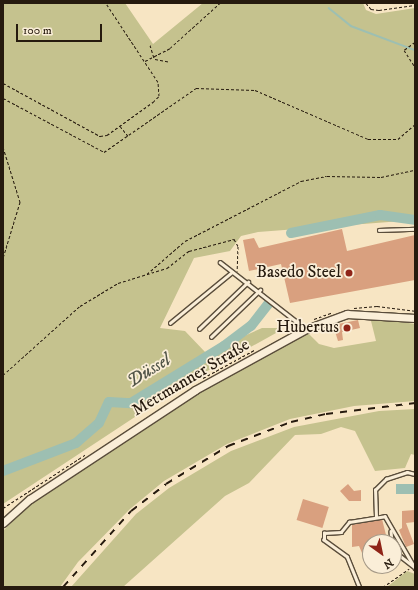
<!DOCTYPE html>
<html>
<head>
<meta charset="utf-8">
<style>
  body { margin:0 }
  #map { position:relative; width:418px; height:590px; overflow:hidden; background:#f7e5c3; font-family:"IM FELL DW Pica",serif }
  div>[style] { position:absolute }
  .green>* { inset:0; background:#c5c28e }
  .water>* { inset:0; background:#9dbfb2; transform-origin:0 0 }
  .stream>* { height:1.5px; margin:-0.75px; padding:0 0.75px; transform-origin:0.75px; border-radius:0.75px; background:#9dbfb2 }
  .river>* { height:10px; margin:-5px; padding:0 5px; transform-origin:5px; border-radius:5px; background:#9dbfb2 }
  .building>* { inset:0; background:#d9a07f; transform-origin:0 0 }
  .path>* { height:1px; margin-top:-0.5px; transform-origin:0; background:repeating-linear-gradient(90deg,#261a0e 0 3px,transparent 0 5px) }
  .roads { filter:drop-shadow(1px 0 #5a4d3b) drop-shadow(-1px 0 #5a4d3b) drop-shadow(0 1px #5a4d3b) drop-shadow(0 -1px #5a4d3b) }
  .lane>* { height:2.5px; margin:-1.25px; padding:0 1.25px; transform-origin:1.25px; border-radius:1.25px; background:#faeed8 }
  .secondary>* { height:7px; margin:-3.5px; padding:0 3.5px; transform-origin:3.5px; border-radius:3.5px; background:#faeed8 }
  .rail>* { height:1.5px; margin-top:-0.75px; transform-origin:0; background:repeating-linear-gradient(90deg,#261a0e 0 7px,transparent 0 14px) }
  .dots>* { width:11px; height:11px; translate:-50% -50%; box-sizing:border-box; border:2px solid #faeed8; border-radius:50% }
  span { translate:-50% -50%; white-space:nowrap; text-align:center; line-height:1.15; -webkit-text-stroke:3.5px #faeed8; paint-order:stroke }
  .poi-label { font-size:17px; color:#261a0e }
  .right { translate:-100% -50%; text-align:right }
  .street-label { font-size:17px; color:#261a0e }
  .water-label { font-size:18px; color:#505447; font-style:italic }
  .frame { position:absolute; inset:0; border:4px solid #261a0e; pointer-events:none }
  .north { position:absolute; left:362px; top:534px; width:40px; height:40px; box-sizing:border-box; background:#faeed8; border:1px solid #a59987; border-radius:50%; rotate:147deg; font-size:11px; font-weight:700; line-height:16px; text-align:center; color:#261a0e }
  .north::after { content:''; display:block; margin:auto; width:14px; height:18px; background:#8f2418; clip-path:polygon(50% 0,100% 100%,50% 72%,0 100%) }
  .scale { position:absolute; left:16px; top:24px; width:86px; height:18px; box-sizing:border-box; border:2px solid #261a0e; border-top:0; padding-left:5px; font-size:12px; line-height:14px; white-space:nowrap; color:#261a0e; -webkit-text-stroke:3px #faeed8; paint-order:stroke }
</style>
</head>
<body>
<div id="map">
  <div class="green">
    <i style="clip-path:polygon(3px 3px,125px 3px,153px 44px,203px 3px,363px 3px,366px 10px,376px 14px,415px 8px,415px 220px,258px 232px,241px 236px,230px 251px,194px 258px,160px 328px,185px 331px,206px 353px,262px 328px,277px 328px,276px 333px,191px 380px,3px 504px)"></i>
    <i style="clip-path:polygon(370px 317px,415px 324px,415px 401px,354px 406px,290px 419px,227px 444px,164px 481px,130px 509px,78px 562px,60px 587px,3px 587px,3px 531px,33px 501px,206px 388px,308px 333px,319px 344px,334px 348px,376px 341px)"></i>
    <i style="clip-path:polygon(415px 409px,415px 455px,411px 454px,405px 468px,375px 471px,355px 431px,341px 427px,321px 434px,295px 435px,249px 483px,225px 496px,123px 587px,71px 587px,136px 514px,169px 488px,231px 451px,294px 427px,379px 411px)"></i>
    <i style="clip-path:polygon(407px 571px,415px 574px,415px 587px,387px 587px)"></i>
  </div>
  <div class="water">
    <i style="left:396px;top:484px;width:19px;height:10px"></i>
  </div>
  <div class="stream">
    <i style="left:329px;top:8px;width:28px;rotate:39deg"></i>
    <i style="left:351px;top:26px;width:68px;rotate:20.6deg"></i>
  </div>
  <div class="river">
    <i style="left:291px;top:233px;width:91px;rotate:-11.4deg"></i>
    <i style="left:380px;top:215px;width:35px;rotate:8deg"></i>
    <i style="left:3px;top:471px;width:78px;rotate:-21deg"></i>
    <i style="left:76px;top:443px;width:30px;rotate:-41deg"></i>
    <i style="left:99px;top:423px;width:23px;rotate:-65deg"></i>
    <i style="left:109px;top:402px;width:22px;rotate:3deg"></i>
    <i style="left:131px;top:403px;width:109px;rotate:-31.5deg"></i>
    <i style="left:224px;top:346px;width:34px;rotate:-37deg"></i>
    <i style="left:251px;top:326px;width:29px;rotate:-52deg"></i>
  </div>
  <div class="building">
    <i style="clip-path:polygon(342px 229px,347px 251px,415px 235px,415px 280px,290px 303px,281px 264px,249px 271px,243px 240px,254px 238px,259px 248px)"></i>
    <i style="clip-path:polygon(358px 320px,360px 328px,342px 332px,343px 340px,338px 341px,333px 325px)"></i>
    <i style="clip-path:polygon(348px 484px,354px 491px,361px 490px,361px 501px,349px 501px,340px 491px)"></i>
    <i style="left:303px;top:499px;width:27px;height:22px;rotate:17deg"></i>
    <i style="clip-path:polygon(415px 510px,415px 522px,406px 523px,414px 544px,406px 547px,399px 530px,402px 528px,402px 511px)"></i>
    <i style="clip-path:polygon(382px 519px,386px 535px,381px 536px,388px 542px,370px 542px,370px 549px,362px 553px,359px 546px,352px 547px,352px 525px)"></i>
  </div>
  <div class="path">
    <i style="left:366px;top:3px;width:8px;rotate:50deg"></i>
    <i style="left:371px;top:9px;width:8px;rotate:7deg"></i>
    <i style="left:379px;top:10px;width:36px;rotate:-8deg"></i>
    <i style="left:415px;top:42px;width:14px;rotate:144deg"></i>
    <i style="left:404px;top:50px;width:20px;rotate:57deg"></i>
    <i style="left:150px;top:45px;width:14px;rotate:73deg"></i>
    <i style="left:155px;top:59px;width:15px;rotate:11deg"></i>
    <i style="left:145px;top:61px;width:28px;rotate:-27deg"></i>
    <i style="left:170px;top:48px;width:67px;rotate:-42deg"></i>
    <i style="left:3px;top:83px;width:111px;rotate:28.7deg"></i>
    <i style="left:100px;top:136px;width:7px;rotate:-8deg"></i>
    <i style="left:107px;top:135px;width:57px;rotate:-35.7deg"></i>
    <i style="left:153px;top:102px;width:8px;rotate:-45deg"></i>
    <i style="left:159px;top:96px;width:14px;rotate:-94deg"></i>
    <i style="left:158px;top:82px;width:95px;rotate:-123.4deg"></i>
    <i style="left:3px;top:98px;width:115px;rotate:28.1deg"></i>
    <i style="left:104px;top:152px;width:112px;rotate:-34.8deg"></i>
    <i style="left:196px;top:88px;width:59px;rotate:1.9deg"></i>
    <i style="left:255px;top:90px;width:123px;rotate:23.4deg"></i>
    <i style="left:368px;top:139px;width:30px"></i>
    <i style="left:398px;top:139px;width:23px;rotate:-41deg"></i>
    <i style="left:120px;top:126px;width:13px;rotate:51deg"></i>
    <i style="left:3px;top:147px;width:58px;rotate:72.8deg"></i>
    <i style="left:20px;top:202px;width:59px;rotate:106.9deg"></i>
    <i style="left:147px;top:274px;width:50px;rotate:-41deg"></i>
    <i style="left:185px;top:241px;width:131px;rotate:-27.3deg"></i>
    <i style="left:301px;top:181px;width:26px;rotate:-11deg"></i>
    <i style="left:327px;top:176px;width:54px;rotate:1.1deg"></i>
    <i style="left:381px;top:177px;width:35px;rotate:-12deg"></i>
    <i style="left:354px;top:308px;width:23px;rotate:-5deg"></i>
    <i style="left:377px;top:306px;width:38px;rotate:7deg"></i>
    <i style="left:314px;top:319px;width:20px;rotate:-20deg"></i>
    <i style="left:3px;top:375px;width:103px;rotate:-41.9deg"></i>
    <i style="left:80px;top:306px;width:44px;rotate:-31.2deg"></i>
    <i style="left:118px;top:283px;width:51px;rotate:-17deg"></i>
    <i style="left:167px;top:268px;width:28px;rotate:-38deg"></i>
    <i style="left:189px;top:251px;width:47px;rotate:-14.9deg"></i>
    <i style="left:234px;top:239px;width:8px;rotate:60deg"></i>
    <i style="left:238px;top:246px;width:25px;rotate:92deg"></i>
    <i style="left:203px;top:378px;width:60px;rotate:-28.7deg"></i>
    <i style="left:3px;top:508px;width:99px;rotate:-33deg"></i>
    <i style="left:383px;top:587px;width:32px;rotate:-35deg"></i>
  </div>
  <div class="roads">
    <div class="lane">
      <i style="left:379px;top:230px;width:36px;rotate:-2deg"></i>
      <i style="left:220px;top:262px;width:109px;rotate:37.9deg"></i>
      <i style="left:170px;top:323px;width:80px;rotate:-39.4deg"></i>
      <i style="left:199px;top:329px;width:68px;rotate:-43.8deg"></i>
      <i style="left:211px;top:337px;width:68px;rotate:-43.8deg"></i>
      <i style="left:376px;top:517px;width:27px;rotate:-92deg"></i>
      <i style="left:375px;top:490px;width:16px;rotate:-45deg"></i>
      <i style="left:386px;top:479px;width:22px;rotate:-18deg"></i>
      <i style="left:407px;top:472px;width:8px;rotate:14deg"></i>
      <i style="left:391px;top:531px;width:11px;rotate:85deg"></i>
      <i style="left:394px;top:551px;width:24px;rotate:38deg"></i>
      <i style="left:359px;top:587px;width:32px;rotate:-112deg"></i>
      <i style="left:347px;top:557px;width:29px;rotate:-144deg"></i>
      <i style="left:324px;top:540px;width:7px;rotate:-90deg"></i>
      <i style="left:324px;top:533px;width:17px;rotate:-3deg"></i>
      <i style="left:341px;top:532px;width:13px;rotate:-51deg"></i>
      <i style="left:349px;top:522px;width:36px;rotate:-9deg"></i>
      <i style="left:385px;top:516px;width:60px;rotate:60deg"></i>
    </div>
    <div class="secondary">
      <i style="left:3px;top:523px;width:36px;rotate:-42deg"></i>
      <i style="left:30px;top:499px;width:198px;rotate:-33.4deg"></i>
      <i style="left:195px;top:390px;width:127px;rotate:-28.8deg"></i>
      <i style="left:306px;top:329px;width:44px;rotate:-20.1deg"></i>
      <i style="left:347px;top:314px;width:68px;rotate:3.4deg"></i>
    </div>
  </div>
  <div class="rail">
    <i style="left:63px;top:587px;width:102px;rotate:-48.2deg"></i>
    <i style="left:131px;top:511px;width:44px;rotate:-37.6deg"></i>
    <i style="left:166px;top:484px;width:73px;rotate:-31.5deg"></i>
    <i style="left:228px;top:446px;width:67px;rotate:-20.9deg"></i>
    <i style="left:291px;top:422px;width:36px;rotate:-13deg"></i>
    <i style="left:326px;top:414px;width:90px;rotate:-7deg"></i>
  </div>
  <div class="dots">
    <i style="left:349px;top:273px;background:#8f2418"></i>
    <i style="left:347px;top:328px;background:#8f2418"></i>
  </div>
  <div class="poi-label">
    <span class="right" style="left:341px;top:273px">Basedo Steel</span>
    <span class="right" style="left:339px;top:328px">Hubertus</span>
  </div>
  <div class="street-label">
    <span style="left:191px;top:378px;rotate:-31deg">Mettmanner Straße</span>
  </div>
  <div class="water-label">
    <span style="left:149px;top:371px;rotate:-32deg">Düssel</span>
  </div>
  <div class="frame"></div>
  <div class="north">N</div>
  <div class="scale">100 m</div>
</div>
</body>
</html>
